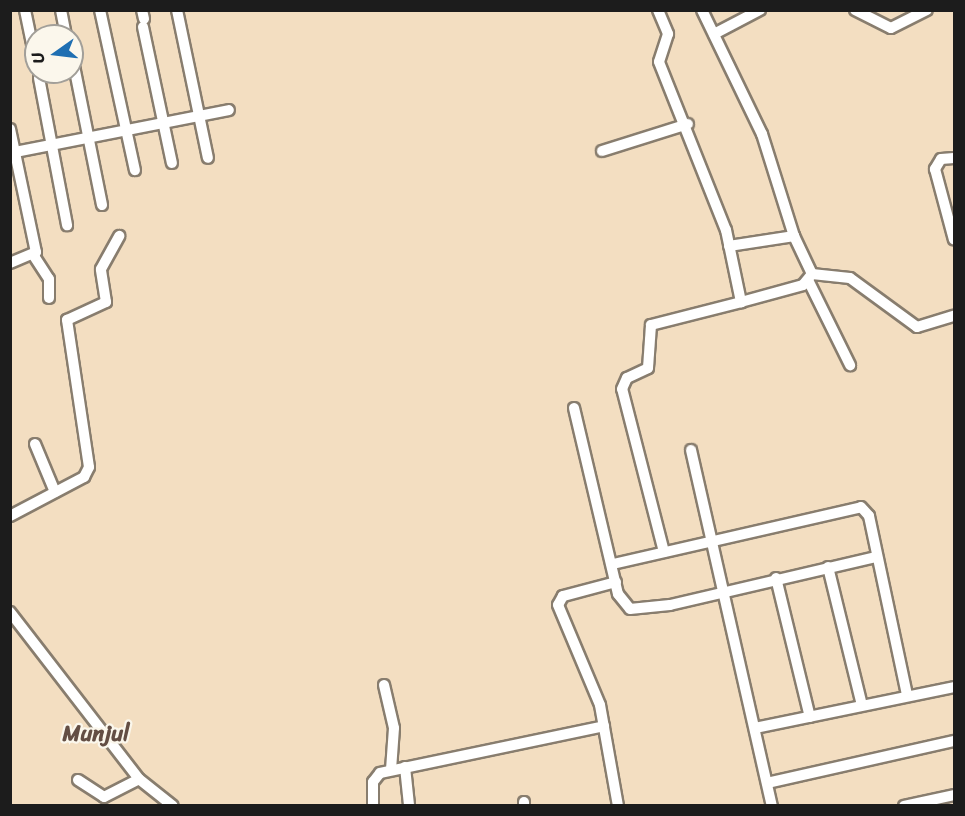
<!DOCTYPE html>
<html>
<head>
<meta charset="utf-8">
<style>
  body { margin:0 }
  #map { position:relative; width:965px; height:816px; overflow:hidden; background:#f3dec1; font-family:Sriracha,sans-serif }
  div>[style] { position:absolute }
  .roads { filter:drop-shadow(2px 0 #887d6e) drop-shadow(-2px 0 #887d6e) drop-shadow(0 2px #887d6e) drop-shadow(0 -2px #887d6e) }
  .minor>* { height:10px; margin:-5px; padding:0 5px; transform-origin:5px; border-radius:5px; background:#fff }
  span { translate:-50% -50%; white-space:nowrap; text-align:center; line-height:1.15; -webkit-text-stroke:4.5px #fbf7ec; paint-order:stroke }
  .quarter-label { font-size:22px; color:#634e44; font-weight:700 }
  .frame { position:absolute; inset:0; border:12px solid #1c1c1c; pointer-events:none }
  .north { position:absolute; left:24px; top:24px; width:60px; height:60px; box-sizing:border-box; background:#fbf7ec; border:2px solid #a29f99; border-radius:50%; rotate:256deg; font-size:16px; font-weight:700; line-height:24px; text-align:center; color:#1c1c1c }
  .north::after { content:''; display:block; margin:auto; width:21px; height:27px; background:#1f6fb2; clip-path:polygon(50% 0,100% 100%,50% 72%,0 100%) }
</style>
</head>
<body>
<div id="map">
  <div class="roads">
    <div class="minor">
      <i style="left:25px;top:10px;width:54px;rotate:78.3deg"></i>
      <i style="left:61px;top:10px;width:25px;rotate:79deg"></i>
      <i style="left:100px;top:10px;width:164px;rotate:77.7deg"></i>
      <i style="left:142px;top:10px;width:9px;rotate:77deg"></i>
      <i style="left:177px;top:10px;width:151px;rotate:78.2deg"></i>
      <i style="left:658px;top:10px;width:26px;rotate:67deg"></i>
      <i style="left:668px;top:34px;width:29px;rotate:108deg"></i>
      <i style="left:659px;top:62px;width:181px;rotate:68.3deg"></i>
      <i style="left:726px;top:230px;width:74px;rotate:78.2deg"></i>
      <i style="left:741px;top:302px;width:64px;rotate:-15.3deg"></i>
      <i style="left:803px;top:285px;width:14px;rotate:-51deg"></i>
      <i style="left:702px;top:10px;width:138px;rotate:64.2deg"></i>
      <i style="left:762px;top:134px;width:107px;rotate:72.6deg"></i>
      <i style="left:794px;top:236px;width:42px;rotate:64.7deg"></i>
      <i style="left:812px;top:274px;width:38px;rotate:6deg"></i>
      <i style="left:850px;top:278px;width:83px;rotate:36.2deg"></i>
      <i style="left:917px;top:327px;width:39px;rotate:-17deg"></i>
      <i style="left:855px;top:10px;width:40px;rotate:26.6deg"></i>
      <i style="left:891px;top:28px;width:40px;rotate:-26.6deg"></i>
      <i style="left:143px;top:27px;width:139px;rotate:78deg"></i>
      <i style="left:714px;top:34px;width:52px;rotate:-27.6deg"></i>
      <i style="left:72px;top:56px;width:152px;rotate:78.6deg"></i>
      <i style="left:39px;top:78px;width:150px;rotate:79.2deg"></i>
      <i style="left:10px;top:129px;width:126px;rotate:78.1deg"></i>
      <i style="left:36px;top:252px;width:28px;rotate:157deg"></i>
      <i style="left:602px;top:151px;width:90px;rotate:-17.4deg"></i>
      <i style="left:10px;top:153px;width:223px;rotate:-11.1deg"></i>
      <i style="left:954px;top:158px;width:13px;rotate:176deg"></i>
      <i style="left:941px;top:159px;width:12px;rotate:121deg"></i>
      <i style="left:935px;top:169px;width:73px;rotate:75deg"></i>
      <i style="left:729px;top:246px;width:66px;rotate:-8.7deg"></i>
      <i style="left:34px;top:256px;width:27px;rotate:57deg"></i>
      <i style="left:49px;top:279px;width:19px;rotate:90deg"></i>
      <i style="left:809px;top:282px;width:93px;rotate:63.7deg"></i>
      <i style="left:574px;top:408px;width:191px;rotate:76.7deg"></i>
      <i style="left:618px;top:594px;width:19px;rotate:51deg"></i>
      <i style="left:630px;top:609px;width:40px;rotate:-5.7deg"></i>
      <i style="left:670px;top:605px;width:212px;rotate:-13.1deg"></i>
      <i style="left:35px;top:444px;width:52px;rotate:67.4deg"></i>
      <i style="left:691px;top:450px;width:365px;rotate:77.2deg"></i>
      <i style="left:10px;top:516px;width:84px;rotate:-27.8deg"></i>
      <i style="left:84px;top:477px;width:11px;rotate:-63deg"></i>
      <i style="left:89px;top:467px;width:149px;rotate:-98.5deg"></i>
      <i style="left:67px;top:320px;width:43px;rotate:-24.8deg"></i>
      <i style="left:106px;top:302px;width:33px;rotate:-99deg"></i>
      <i style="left:101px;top:269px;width:38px;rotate:-61deg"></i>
      <i style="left:664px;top:552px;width:168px;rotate:-104.4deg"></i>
      <i style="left:622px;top:389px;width:12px;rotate:-66deg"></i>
      <i style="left:627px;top:378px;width:23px;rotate:-25deg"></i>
      <i style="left:648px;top:368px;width:43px;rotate:-86deg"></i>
      <i style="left:651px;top:325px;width:93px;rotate:-14.3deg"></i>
      <i style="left:613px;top:564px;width:254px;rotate:-12.9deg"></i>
      <i style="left:861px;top:507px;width:12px;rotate:48deg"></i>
      <i style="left:869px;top:516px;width:183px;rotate:78deg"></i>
      <i style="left:828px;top:567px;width:142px;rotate:76.2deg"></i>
      <i style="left:776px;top:578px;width:143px;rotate:76.3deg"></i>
      <i style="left:616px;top:582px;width:55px;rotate:165.2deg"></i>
      <i style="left:563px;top:596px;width:10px;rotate:119deg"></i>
      <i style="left:558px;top:605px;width:108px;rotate:67.2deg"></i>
      <i style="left:600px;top:705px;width:103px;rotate:79.9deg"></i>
      <i style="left:10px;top:612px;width:211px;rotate:52.3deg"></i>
      <i style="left:139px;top:779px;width:43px;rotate:38.5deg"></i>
      <i style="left:384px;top:685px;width:44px;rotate:76.9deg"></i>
      <i style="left:394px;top:728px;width:42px;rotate:94.1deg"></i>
      <i style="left:755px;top:728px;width:203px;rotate:-11.6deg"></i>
      <i style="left:405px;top:767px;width:39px;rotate:84deg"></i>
      <i style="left:78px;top:780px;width:31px;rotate:33deg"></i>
      <i style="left:104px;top:797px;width:39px;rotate:-27deg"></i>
      <i style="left:767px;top:783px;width:192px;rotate:-12.7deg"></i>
      <i style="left:373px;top:806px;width:24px;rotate:-90deg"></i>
      <i style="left:373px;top:782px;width:11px;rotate:-52deg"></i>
      <i style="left:380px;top:773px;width:229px;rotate:-11.8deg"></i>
      <i style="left:524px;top:806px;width:4px;rotate:-90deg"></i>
      <i style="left:904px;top:806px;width:51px;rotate:-12.4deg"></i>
    </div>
  </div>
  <div class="quarter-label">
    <span style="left:96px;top:734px">Munjul</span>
  </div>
  <div class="frame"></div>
  <div class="north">U</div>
</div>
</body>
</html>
